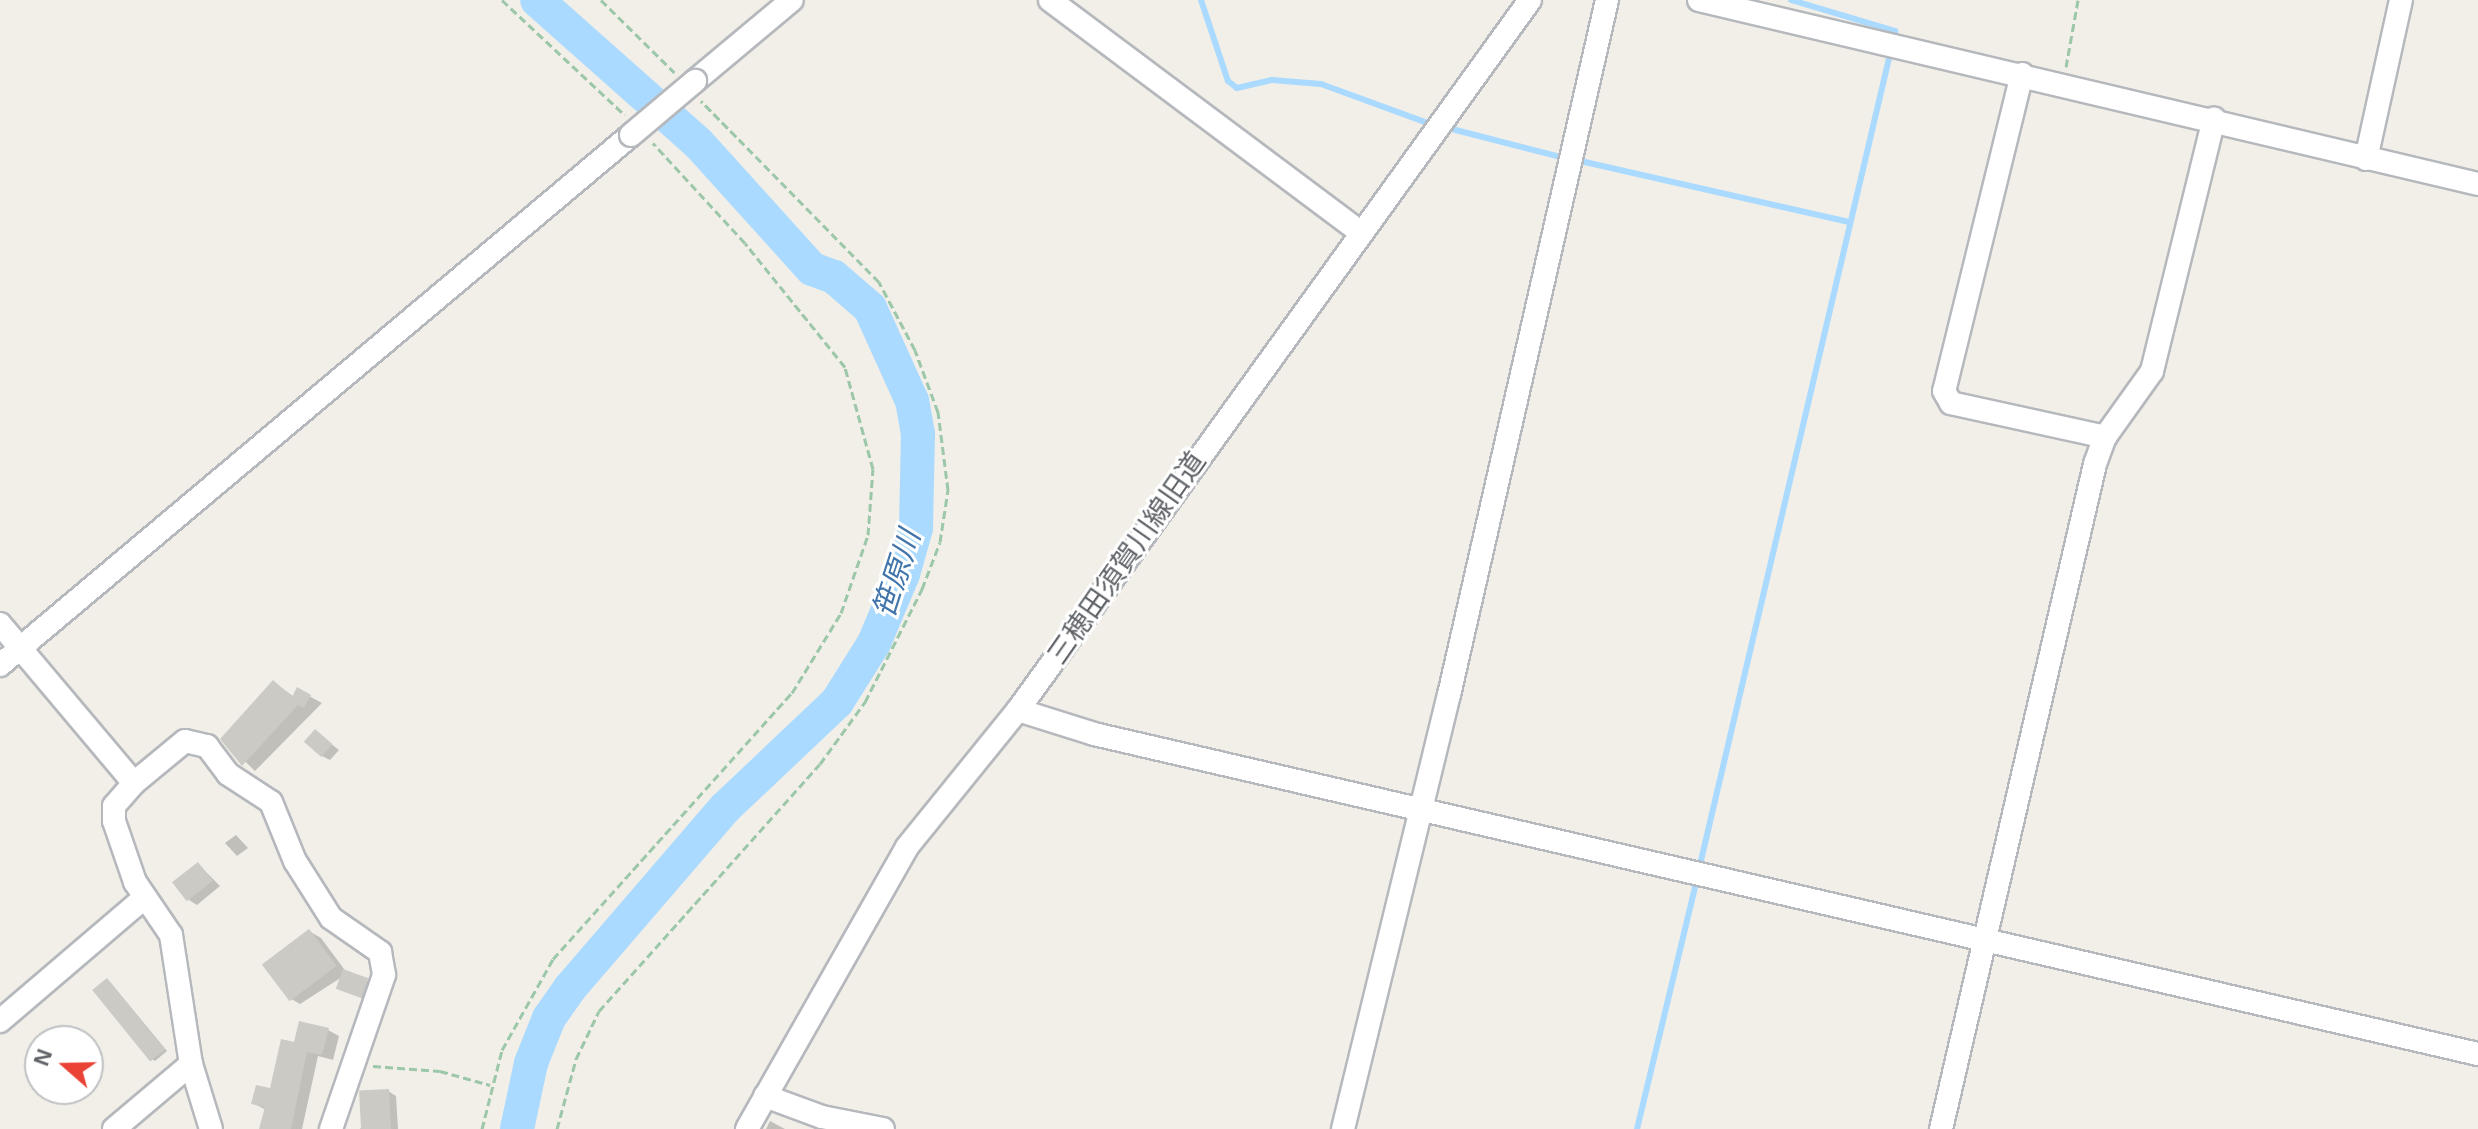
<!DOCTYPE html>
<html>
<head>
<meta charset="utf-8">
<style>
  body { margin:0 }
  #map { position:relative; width:2478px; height:1129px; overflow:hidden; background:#f1efe8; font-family:Helvetica,"Noto Sans JP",sans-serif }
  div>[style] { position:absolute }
  .shadow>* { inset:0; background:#0003 }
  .stream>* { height:6px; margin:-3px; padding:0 3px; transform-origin:3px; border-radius:3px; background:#aadaff }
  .river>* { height:34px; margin:-17px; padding:0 17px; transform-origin:17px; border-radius:17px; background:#aadaff }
  .building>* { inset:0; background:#cccac5; transform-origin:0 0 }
  .path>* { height:3px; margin-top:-1.5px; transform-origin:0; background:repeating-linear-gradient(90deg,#9cc7a9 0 8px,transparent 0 12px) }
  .roads { filter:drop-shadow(2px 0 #b5b8bc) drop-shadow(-2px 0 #b5b8bc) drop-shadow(0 2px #b5b8bc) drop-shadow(0 -2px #b5b8bc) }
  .minor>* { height:22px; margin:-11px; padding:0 11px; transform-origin:11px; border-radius:11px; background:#fff }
  .bridges { filter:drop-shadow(2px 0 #b5b8bc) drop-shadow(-2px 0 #b5b8bc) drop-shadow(0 2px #b5b8bc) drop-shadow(0 -2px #b5b8bc) }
  .minor-bridge>* { height:22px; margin:-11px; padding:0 11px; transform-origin:11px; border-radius:11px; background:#fff }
  span { translate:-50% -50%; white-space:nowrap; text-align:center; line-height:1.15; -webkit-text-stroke:6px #fff; paint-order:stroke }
  .street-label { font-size:28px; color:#5f6368 }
  .water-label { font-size:30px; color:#4174aa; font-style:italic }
  .north { position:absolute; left:24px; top:1025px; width:80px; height:80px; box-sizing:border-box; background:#fff; border:2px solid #bfc1c3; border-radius:50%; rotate:290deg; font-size:22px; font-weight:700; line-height:32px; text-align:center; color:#5f6368 }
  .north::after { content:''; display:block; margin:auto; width:28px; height:36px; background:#ea4335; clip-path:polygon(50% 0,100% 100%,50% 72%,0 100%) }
</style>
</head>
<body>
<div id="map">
  <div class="shadow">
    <i style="clip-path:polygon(274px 682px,294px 697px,298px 690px,322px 703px,255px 771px,222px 739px)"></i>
    <i style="clip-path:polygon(316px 732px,339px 750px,330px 760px,322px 756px)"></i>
    <i style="clip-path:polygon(236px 835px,248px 848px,237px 856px,225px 843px)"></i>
    <i style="clip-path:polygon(198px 864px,220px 886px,197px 905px,189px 900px)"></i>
    <i style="clip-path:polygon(309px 931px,321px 938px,347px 973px,375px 984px,369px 1001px,338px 988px,342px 977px,300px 1004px,288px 997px)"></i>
    <i style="clip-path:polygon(110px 982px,167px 1051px,155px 1061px,152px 1059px)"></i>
    <i style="clip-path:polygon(328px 1030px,339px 1036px,333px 1060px,318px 1056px,302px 1129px,265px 1129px,266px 1110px,253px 1103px,271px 1091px,295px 1045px)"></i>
    <i style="clip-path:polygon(388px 1091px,396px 1096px,398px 1129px,360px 1129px)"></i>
    <i style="clip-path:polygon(770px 1121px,785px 1129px,766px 1129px)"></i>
  </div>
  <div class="stream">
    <i style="left:1201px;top:0;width:85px;rotate:71.6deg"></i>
    <i style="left:1228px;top:81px;width:11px;rotate:38deg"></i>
    <i style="left:1237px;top:88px;width:36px;rotate:-13deg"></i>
    <i style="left:1272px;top:80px;width:49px;rotate:4.7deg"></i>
    <i style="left:1321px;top:84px;width:119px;rotate:20.1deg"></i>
    <i style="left:1791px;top:0;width:109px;rotate:16.6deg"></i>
    <i style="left:1895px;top:31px;width:8px;rotate:104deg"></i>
    <i style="left:1444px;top:127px;width:125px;rotate:14.4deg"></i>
    <i style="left:1576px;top:160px;width:280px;rotate:12.8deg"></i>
    <i style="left:1699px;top:869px;width:841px;rotate:-76.81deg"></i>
    <i style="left:1637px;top:1129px;width:256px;rotate:-76.5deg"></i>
  </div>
  <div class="river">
    <i style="left:517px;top:1129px;width:67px;rotate:-78deg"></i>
    <i style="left:531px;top:1063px;width:48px;rotate:-68.2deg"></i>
    <i style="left:549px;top:1018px;width:37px;rotate:-55deg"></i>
    <i style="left:570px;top:988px;width:238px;rotate:-49.3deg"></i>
    <i style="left:725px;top:808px;width:154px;rotate:-43.4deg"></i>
    <i style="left:837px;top:702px;width:70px;rotate:-57.9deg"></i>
    <i style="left:874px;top:643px;width:75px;rotate:-67.2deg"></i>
    <i style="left:903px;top:574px;width:48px;rotate:-74.2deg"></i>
    <i style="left:916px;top:528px;width:94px;rotate:-88.8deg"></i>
    <i style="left:918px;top:434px;width:34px;rotate:-100deg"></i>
    <i style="left:912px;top:401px;width:102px;rotate:-114.3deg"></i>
    <i style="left:870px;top:308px;width:48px;rotate:-139.3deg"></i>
    <i style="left:834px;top:277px;width:23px;rotate:-160deg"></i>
    <i style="left:812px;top:269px;width:170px;rotate:-132.1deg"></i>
    <i style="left:698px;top:143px;width:215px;rotate:-138.4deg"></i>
  </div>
  <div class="building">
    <i style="clip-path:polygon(273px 680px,292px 697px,297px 687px,311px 695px,304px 708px,298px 705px,242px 766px,220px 739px)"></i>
    <i style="left:315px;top:729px;width:23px;height:17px;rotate:41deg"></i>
    <i style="left:198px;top:862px;width:24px;height:33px;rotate:52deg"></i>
    <i style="left:309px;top:929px;width:46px;height:59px;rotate:53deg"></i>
    <i style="left:343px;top:969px;width:27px;height:21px;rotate:20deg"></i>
    <i style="left:107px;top:978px;width:92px;height:19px;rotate:51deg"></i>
    <i style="clip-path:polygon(299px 1021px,329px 1028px,322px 1055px,307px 1052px,291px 1129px,259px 1129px,265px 1107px,251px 1104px,256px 1085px,270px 1088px,281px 1039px,294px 1042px)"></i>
    <i style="left:389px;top:1089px;width:40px;height:30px;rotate:87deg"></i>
  </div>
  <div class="path">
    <i style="left:502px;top:0;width:168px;rotate:43.1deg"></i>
    <i style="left:601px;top:0;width:103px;rotate:44.6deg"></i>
    <i style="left:2066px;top:67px;width:68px;rotate:-79.8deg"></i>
    <i style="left:373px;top:1066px;width:67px;rotate:4.3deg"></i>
    <i style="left:440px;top:1071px;width:52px;rotate:15.6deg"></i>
    <i style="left:482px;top:1129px;width:81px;rotate:-75.8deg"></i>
    <i style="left:502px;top:1050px;width:104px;rotate:-60.7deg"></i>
    <i style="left:553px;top:959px;width:358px;rotate:-48.1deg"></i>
    <i style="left:792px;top:693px;width:94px;rotate:-58.5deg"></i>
    <i style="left:841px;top:613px;width:83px;rotate:-70.9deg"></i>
    <i style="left:868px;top:535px;width:66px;rotate:-85.7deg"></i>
    <i style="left:873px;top:469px;width:106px;rotate:-105.4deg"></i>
    <i style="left:845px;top:367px;width:159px;rotate:-128.9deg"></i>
    <i style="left:745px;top:243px;width:136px;rotate:-132.6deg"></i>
    <i style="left:557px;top:1129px;width:73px;rotate:-74.8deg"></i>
    <i style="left:576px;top:1059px;width:53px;rotate:-64.4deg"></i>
    <i style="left:599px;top:1011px;width:331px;rotate:-48.2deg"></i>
    <i style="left:820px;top:764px;width:77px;rotate:-54deg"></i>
    <i style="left:865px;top:702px;width:127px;rotate:-63.2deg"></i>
    <i style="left:922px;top:589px;width:50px;rotate:-69deg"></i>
    <i style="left:940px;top:542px;width:53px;rotate:-81.3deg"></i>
    <i style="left:948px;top:490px;width:79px;rotate:-97.3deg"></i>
    <i style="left:938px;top:412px;width:66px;rotate:-110.4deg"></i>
    <i style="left:915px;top:350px;width:77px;rotate:-117.9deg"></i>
    <i style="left:879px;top:282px;width:254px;rotate:-134.5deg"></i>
  </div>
  <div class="roads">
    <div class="minor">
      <i style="left:1050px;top:0;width:389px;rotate:36.8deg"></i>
      <i style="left:1699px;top:0;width:800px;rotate:13.29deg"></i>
      <i style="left:2022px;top:74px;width:326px;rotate:103.8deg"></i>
      <i style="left:1944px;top:391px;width:14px;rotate:60deg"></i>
      <i style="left:1951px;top:403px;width:158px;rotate:12.4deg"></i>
      <i style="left:695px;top:81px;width:126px;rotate:-39.9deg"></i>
      <i style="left:2366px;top:159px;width:163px;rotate:-77.6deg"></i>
      <i style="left:0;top:624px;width:208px;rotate:49.9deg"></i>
      <i style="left:134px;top:783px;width:30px;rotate:131deg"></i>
      <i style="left:114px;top:806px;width:15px;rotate:90deg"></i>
      <i style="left:114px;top:821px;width:65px;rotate:71deg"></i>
      <i style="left:135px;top:882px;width:64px;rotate:55.8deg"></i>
      <i style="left:171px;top:935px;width:131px;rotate:81.2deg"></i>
      <i style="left:191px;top:1064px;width:68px;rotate:72.9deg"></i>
      <i style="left:0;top:665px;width:824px;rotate:-40.03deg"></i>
      <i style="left:1018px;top:710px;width:80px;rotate:17.5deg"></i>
      <i style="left:1094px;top:734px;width:1421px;rotate:13.02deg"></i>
      <i style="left:134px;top:783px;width:66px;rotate:-39.5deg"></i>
      <i style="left:185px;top:741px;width:23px;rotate:13deg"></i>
      <i style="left:207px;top:746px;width:35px;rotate:53deg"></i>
      <i style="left:228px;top:774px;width:51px;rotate:33.1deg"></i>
      <i style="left:271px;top:802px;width:64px;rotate:67.9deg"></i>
      <i style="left:295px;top:861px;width:67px;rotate:57.7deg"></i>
      <i style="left:331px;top:918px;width:60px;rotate:34.8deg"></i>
      <i style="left:380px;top:952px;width:23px;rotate:80deg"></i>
      <i style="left:384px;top:975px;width:163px;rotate:109deg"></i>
      <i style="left:0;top:1021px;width:189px;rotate:-40.5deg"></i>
      <i style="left:765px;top:1096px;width:61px;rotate:20.2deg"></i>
      <i style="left:822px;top:1117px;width:62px;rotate:11.1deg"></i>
      <i style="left:114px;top:1129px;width:101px;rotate:-40.2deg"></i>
      <i style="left:747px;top:1129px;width:324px;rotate:-60.4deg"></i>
      <i style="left:907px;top:847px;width:176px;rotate:-51deg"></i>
      <i style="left:1018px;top:710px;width:875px;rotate:-54.2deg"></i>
      <i style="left:1343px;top:1129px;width:447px;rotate:-76.3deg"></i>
      <i style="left:1449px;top:695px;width:713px;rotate:-77.19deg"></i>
      <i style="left:1941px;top:1129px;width:683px;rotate:-76.96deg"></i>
      <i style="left:2095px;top:464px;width:29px;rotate:-70deg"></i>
      <i style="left:2105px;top:437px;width:81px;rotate:-54.5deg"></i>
      <i style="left:2152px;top:371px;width:260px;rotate:-76.2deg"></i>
    </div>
  </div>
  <div class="bridges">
    <div class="minor-bridge">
      <i style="left:631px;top:135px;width:84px;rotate:-40.2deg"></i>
    </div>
  </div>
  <div class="street-label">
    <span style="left:1127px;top:558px;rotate:-55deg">三穂田須賀川線旧道</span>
  </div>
  <div class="water-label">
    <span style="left:897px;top:574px;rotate:-72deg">笹原川</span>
  </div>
  <div class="north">N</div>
</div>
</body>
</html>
